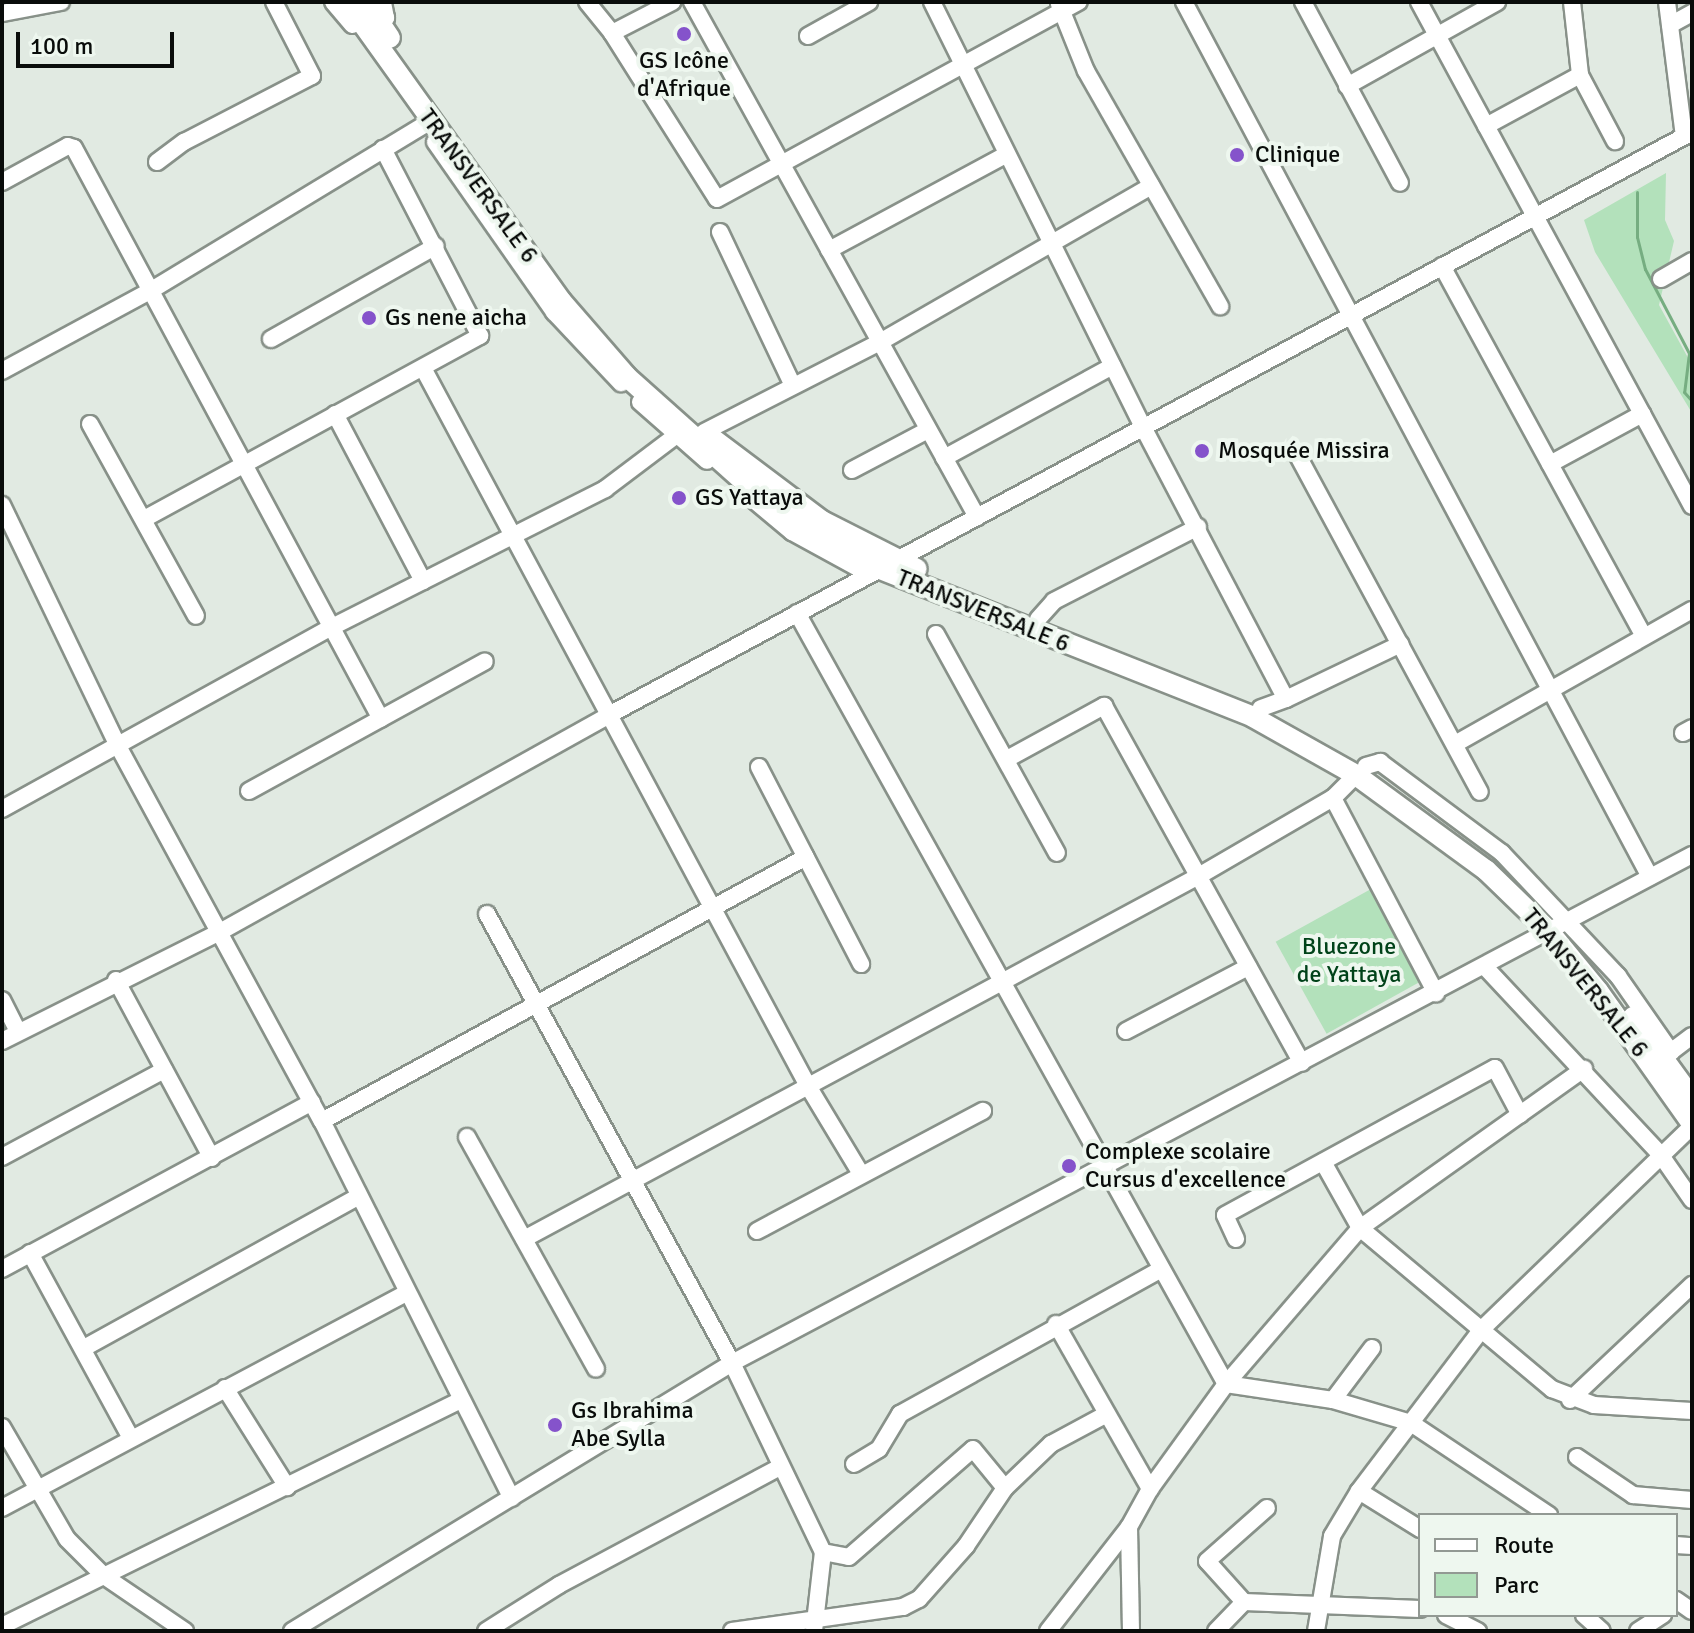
<!DOCTYPE html>
<html>
<head>
<meta charset="utf-8">
<style>
  body { margin:0 }
  #map { position:relative; width:1694px; height:1633px; overflow:hidden; background:#e1eae2; font-family:Signika,sans-serif }
  div>[style] { position:absolute }
  .green>* { inset:0; background:#b3e1bb; transform-origin:0 0 }
  .stream>* { height:3px; margin:-1.5px; padding:0 1.5px; transform-origin:1.5px; border-radius:1.5px; background:#76ad81 }
  .roads { filter:drop-shadow(2px 0 #889189) drop-shadow(-2px 0 #889189) drop-shadow(0 2px #889189) drop-shadow(0 -2px #889189) }
  .minor>* { height:16px; margin:-8px; padding:0 8px; transform-origin:8px; border-radius:8px; background:#fff }
  .major>* { height:20px; margin:-10px; padding:0 10px; transform-origin:10px; border-radius:10px; background:#fff }
  .dots>* { width:22px; height:22px; translate:-50% -50%; box-sizing:border-box; border:4px solid #eef7ef; border-radius:50% }
  span { translate:-50% -50%; white-space:nowrap; text-align:center; line-height:1.15; -webkit-text-stroke:8px #eef7ef; paint-order:stroke }
  .poi-label { font-size:24px; color:#090c0a }
  .left { translate:0 -50%; text-align:left }
  .street-label { font-size:24px; color:#090c0a }
  .park-label { font-size:24px; color:#004219 }
  .frame { position:absolute; inset:0; border:4px solid #090c0a; pointer-events:none }
  .legend { position:absolute; left:1418px; top:1513px; width:260px; height:104px; box-sizing:border-box; background:#eef7ef; border:2px solid #929993; margin:0; padding:10px 14px; list-style:none; font-size:24px; color:#090c0a }
  .legend li { display:flex; align-items:center; gap:16px; height:40px }
  .legend b { width:40px; border:2px solid #929993 }
  .scale { position:absolute; left:16px; top:32px; width:158px; height:36px; box-sizing:border-box; border:4px solid #090c0a; border-top:0; padding-left:10px; font-size:24px; line-height:28px; white-space:nowrap; color:#090c0a; -webkit-text-stroke:6px #eef7ef; paint-order:stroke }
</style>
</head>
<body>
<div id="map">
  <div class="green">
    <i style="clip-path:polygon(1666px 173px,1665px 220px,1674px 241px,1659px 305px,1692px 365px,1692px 413px,1595px 252px,1584px 220px)"></i>
    <i style="left:1371px;top:889px;width:105px;height:109px;rotate:61deg"></i>
  </div>
  <div class="stream">
    <i style="left:1637px;top:192px;width:45px;rotate:90deg"></i>
    <i style="left:1637px;top:237px;width:33px;rotate:76deg"></i>
    <i style="left:1645px;top:269px;width:95px;rotate:62.4deg"></i>
    <i style="left:1689px;top:353px;width:39px;rotate:97deg"></i>
    <i style="left:1684px;top:392px;width:12px;rotate:48deg"></i>
  </div>
  <div class="roads">
    <div class="minor">
      <i style="left:333px;top:2px;width:30px;rotate:50deg"></i>
      <i style="left:587px;top:2px;width:40px;rotate:51deg"></i>
      <i style="left:612px;top:33px;width:196px;rotate:57.7deg"></i>
      <i style="left:717px;top:199px;width:412px;rotate:-28.6deg"></i>
      <i style="left:692px;top:2px;width:589px;rotate:61.04deg"></i>
      <i style="left:932px;top:2px;width:474px;rotate:63.6deg"></i>
      <i style="left:1143px;top:427px;width:307px;rotate:62.3deg"></i>
      <i style="left:1286px;top:699px;width:27px;rotate:160deg"></i>
      <i style="left:1184px;top:2px;width:991px;rotate:61.96deg"></i>
      <i style="left:1303px;top:2px;width:205px;rotate:61.8deg"></i>
      <i style="left:1419px;top:2px;width:573px;rotate:61.56deg"></i>
      <i style="left:1572px;top:2px;width:73px;rotate:83.7deg"></i>
      <i style="left:1580px;top:75px;width:75px;rotate:62.1deg"></i>
      <i style="left:1667px;top:2px;width:135px;rotate:82.8deg"></i>
      <i style="left:1059px;top:4px;width:72px;rotate:68.1deg"></i>
      <i style="left:1086px;top:71px;width:271px;rotate:60.3deg"></i>
      <i style="left:2px;top:13px;width:60px;rotate:-10.6deg"></i>
      <i style="left:1670px;top:25px;width:25px;rotate:-29deg"></i>
      <i style="left:373px;top:30px;width:18px;rotate:-43deg"></i>
      <i style="left:386px;top:18px;width:16px;rotate:-101deg"></i>
      <i style="left:612px;top:33px;width:68px;rotate:-27.3deg"></i>
      <i style="left:808px;top:36px;width:70px;rotate:-29.1deg"></i>
      <i style="left:1347px;top:86px;width:172px;rotate:-29.2deg"></i>
      <i style="left:1486px;top:126px;width:107px;rotate:-28.5deg"></i>
      <i style="left:435px;top:142px;width:208px;rotate:55deg"></i>
      <i style="left:554px;top:312px;width:98px;rotate:46.7deg"></i>
      <i style="left:157px;top:162px;width:34px;rotate:-37deg"></i>
      <i style="left:184px;top:142px;width:144px;rotate:-27.3deg"></i>
      <i style="left:312px;top:76px;width:83px;rotate:-117.2deg"></i>
      <i style="left:2px;top:182px;width:75px;rotate:-28.6deg"></i>
      <i style="left:68px;top:146px;width:6px;rotate:18deg"></i>
      <i style="left:74px;top:148px;width:648px;rotate:61.74deg"></i>
      <i style="left:720px;top:232px;width:170px;rotate:64.6deg"></i>
      <i style="left:829px;top:250px;width:202px;rotate:-28.3deg"></i>
      <i style="left:1442px;top:266px;width:422px;rotate:61.4deg"></i>
      <i style="left:1661px;top:279px;width:36px;rotate:-30deg"></i>
      <i style="left:271px;top:339px;width:189px;rotate:-29.4deg"></i>
      <i style="left:423px;top:368px;width:815px;rotate:61.8deg"></i>
      <i style="left:808px;top:1086px;width:103px;rotate:58.9deg"></i>
      <i style="left:2px;top:371px;width:168px;rotate:-28.4deg"></i>
      <i style="left:150px;top:291px;width:328px;rotate:-31.2deg"></i>
      <i style="left:640px;top:402px;width:89px;rotate:41.4deg"></i>
      <i style="left:335px;top:414px;width:189px;rotate:62.2deg"></i>
      <i style="left:90px;top:424px;width:219px;rotate:61.1deg"></i>
      <i style="left:704px;top:432px;width:198px;rotate:-27.1deg"></i>
      <i style="left:880px;top:342px;width:313px;rotate:-29.9deg"></i>
      <i style="left:1297px;top:454px;width:384px;rotate:61.6deg"></i>
      <i style="left:944px;top:458px;width:192px;rotate:-28.6deg"></i>
      <i style="left:1550px;top:464px;width:105px;rotate:-28.5deg"></i>
      <i style="left:852px;top:470px;width:86px;rotate:-27.8deg"></i>
      <i style="left:743px;top:491px;width:64px;rotate:39.9deg"></i>
      <i style="left:792px;top:532px;width:88px;rotate:28.6deg"></i>
      <i style="left:2px;top:505px;width:267px;rotate:64.3deg"></i>
      <i style="left:118px;top:746px;width:427px;rotate:61.5deg"></i>
      <i style="left:322px;top:1121px;width:422px;rotate:63.3deg"></i>
      <i style="left:144px;top:519px;width:383px;rotate:-28.6deg"></i>
      <i style="left:480px;top:336px;width:211px;rotate:-117.4deg"></i>
      <i style="left:797px;top:613px;width:882px;rotate:60.91deg"></i>
      <i style="left:1226px;top:1384px;width:108px;rotate:8.5deg"></i>
      <i style="left:1333px;top:1400px;width:81px;rotate:16.4deg"></i>
      <i style="left:1411px;top:1423px;width:166px;rotate:33.7deg"></i>
      <i style="left:1038px;top:619px;width:24px;rotate:-48deg"></i>
      <i style="left:1054px;top:601px;width:162px;rotate:-27.2deg"></i>
      <i style="left:936px;top:634px;width:250px;rotate:61.1deg"></i>
      <i style="left:1286px;top:699px;width:127px;rotate:-25.6deg"></i>
      <i style="left:1683px;top:733px;width:10px;rotate:-29deg"></i>
      <i style="left:1455px;top:744px;width:272px;rotate:-29.5deg"></i>
      <i style="left:1007px;top:759px;width:111px;rotate:-28.7deg"></i>
      <i style="left:1104px;top:706px;width:408px;rotate:61deg"></i>
      <i style="left:1366px;top:766px;width:15px;rotate:-16deg"></i>
      <i style="left:1380px;top:762px;width:152px;rotate:36.7deg"></i>
      <i style="left:1502px;top:853px;width:169px;rotate:46.7deg"></i>
      <i style="left:1618px;top:976px;width:93px;rotate:55.1deg"></i>
      <i style="left:759px;top:767px;width:222px;rotate:62.6deg"></i>
      <i style="left:249px;top:791px;width:269px;rotate:-28.8deg"></i>
      <i style="left:1333px;top:798px;width:221px;rotate:62.2deg"></i>
      <i style="left:2px;top:809px;width:379px;rotate:-28.9deg"></i>
      <i style="left:334px;top:626px;width:304px;rotate:-26.8deg"></i>
      <i style="left:605px;top:489px;width:96px;rotate:-37deg"></i>
      <i style="left:487px;top:914px;width:511px;rotate:61.38deg"></i>
      <i style="left:732px;top:1363px;width:210px;rotate:64.3deg"></i>
      <i style="left:823px;top:1552px;width:80px;rotate:96.5deg"></i>
      <i style="left:1486px;top:968px;width:255px;rotate:46.9deg"></i>
      <i style="left:1660px;top:1154px;width:56px;rotate:55.2deg"></i>
      <i style="left:116px;top:980px;width:202px;rotate:61.7deg"></i>
      <i style="left:2px;top:1000px;width:36px;rotate:63deg"></i>
      <i style="left:1126px;top:1031px;width:138px;rotate:-27.7deg"></i>
      <i style="left:2px;top:1041px;width:239px;rotate:-26.6deg"></i>
      <i style="left:216px;top:934px;width:450px;rotate:-29.1deg"></i>
      <i style="left:609px;top:715px;width:1230px;rotate:-28.29deg"></i>
      <i style="left:1664px;top:1057px;width:35px;rotate:-37deg"></i>
      <i style="left:322px;top:1121px;width:551px;rotate:-28.61deg"></i>
      <i style="left:467px;top:1137px;width:265px;rotate:60.9deg"></i>
      <i style="left:2px;top:1157px;width:184px;rotate:-28.2deg"></i>
      <i style="left:1323px;top:1162px;width:76px;rotate:60.7deg"></i>
      <i style="left:1360px;top:1228px;width:251px;rotate:40deg"></i>
      <i style="left:1552px;top:1389px;width:45px;rotate:20.9deg"></i>
      <i style="left:1594px;top:1405px;width:98px;rotate:3.5deg"></i>
      <i style="left:757px;top:1231px;width:256px;rotate:-28deg"></i>
      <i style="left:524px;top:1239px;width:764px;rotate:-28.28deg"></i>
      <i style="left:1197px;top:877px;width:157px;rotate:-30.2deg"></i>
      <i style="left:1333px;top:798px;width:33px;rotate:-45deg"></i>
      <i style="left:1236px;top:1239px;width:26px;rotate:-115deg"></i>
      <i style="left:1225px;top:1215px;width:307px;rotate:-28.6deg"></i>
      <i style="left:1495px;top:1068px;width:53px;rotate:62deg"></i>
      <i style="left:30px;top:1253px;width:211px;rotate:61.4deg"></i>
      <i style="left:2px;top:1269px;width:352px;rotate:-28.3deg"></i>
      <i style="left:1056px;top:1324px;width:190px;rotate:60.3deg"></i>
      <i style="left:84px;top:1348px;width:314px;rotate:-28.9deg"></i>
      <i style="left:225px;top:1388px;width:117px;rotate:57.9deg"></i>
      <i style="left:1333px;top:1400px;width:65px;rotate:-53.1deg"></i>
      <i style="left:1570px;top:1400px;width:168px;rotate:-43.3deg"></i>
      <i style="left:2px;top:1427px;width:129px;rotate:59.9deg"></i>
      <i style="left:67px;top:1539px;width:52px;rotate:45deg"></i>
      <i style="left:104px;top:1576px;width:98px;rotate:34.2deg"></i>
      <i style="left:1577px;top:1457px;width:68px;rotate:34.2deg"></i>
      <i style="left:1633px;top:1495px;width:59px;rotate:4.8deg"></i>
      <i style="left:854px;top:1464px;width:29px;rotate:-31deg"></i>
      <i style="left:879px;top:1449px;width:41px;rotate:-59deg"></i>
      <i style="left:900px;top:1414px;width:299px;rotate:-29deg"></i>
      <i style="left:1359px;top:1491px;width:72px;rotate:31.9deg"></i>
      <i style="left:2px;top:1508px;width:459px;rotate:-28deg"></i>
      <i style="left:1129px;top:1527px;width:104px;rotate:88.9deg"></i>
      <i style="left:1676px;top:1545px;width:16px;rotate:4deg"></i>
      <i style="left:823px;top:1552px;width:26px;rotate:11deg"></i>
      <i style="left:849px;top:1557px;width:164px;rotate:-41.1deg"></i>
      <i style="left:973px;top:1449px;width:50px;rotate:50.6deg"></i>
      <i style="left:1676px;top:1600px;width:19px;rotate:35deg"></i>
      <i style="left:1244px;top:1602px;width:55px;rotate:-132.1deg"></i>
      <i style="left:1207px;top:1561px;width:80px;rotate:-41.5deg"></i>
      <i style="left:1446px;top:1615px;width:36px;rotate:27deg"></i>
      <i style="left:1584px;top:1615px;width:24px;rotate:42deg"></i>
      <i style="left:2px;top:1626px;width:509px;rotate:-26.21deg"></i>
      <i style="left:292px;top:1631px;width:515px;rotate:-31.35deg"></i>
      <i style="left:732px;top:1363px;width:1086px;rotate:-27.89deg"></i>
      <i style="left:486px;top:1631px;width:86px;rotate:-32.2deg"></i>
      <i style="left:559px;top:1585px;width:251px;rotate:-28.1deg"></i>
      <i style="left:732px;top:1631px;width:173px;rotate:-8deg"></i>
      <i style="left:903px;top:1607px;width:18px;rotate:-27deg"></i>
      <i style="left:919px;top:1599px;width:71px;rotate:-48.4deg"></i>
      <i style="left:966px;top:1546px;width:70px;rotate:-56.1deg"></i>
      <i style="left:1005px;top:1488px;width:64px;rotate:-43.7deg"></i>
      <i style="left:1051px;top:1444px;width:61px;rotate:-28.2deg"></i>
      <i style="left:1048px;top:1631px;width:132px;rotate:-52.1deg"></i>
      <i style="left:1129px;top:1527px;width:43px;rotate:-61.1deg"></i>
      <i style="left:1150px;top:1489px;width:130px;rotate:-54.1deg"></i>
      <i style="left:1226px;top:1384px;width:206px;rotate:-49.3deg"></i>
      <i style="left:1360px;top:1228px;width:275px;rotate:-35.4deg"></i>
      <i style="left:1216px;top:1631px;width:40px;rotate:-46deg"></i>
      <i style="left:1244px;top:1602px;width:176px;rotate:2.3deg"></i>
      <i style="left:1316px;top:1631px;width:96px;rotate:-80.4deg"></i>
      <i style="left:1332px;top:1536px;width:52px;rotate:-59deg"></i>
      <i style="left:1359px;top:1491px;width:203px;rotate:-52.8deg"></i>
      <i style="left:1482px;top:1329px;width:292px;rotate:-44deg"></i>
      <i style="left:1638px;top:1631px;width:30px;rotate:-33deg"></i>
    </div>
    <div class="major">
      <i style="left:347px;top:2px;width:369px;rotate:54.4deg"></i>
      <i style="left:562px;top:302px;width:98px;rotate:49.1deg"></i>
      <i style="left:626px;top:376px;width:164px;rotate:41.8deg"></i>
      <i style="left:748px;top:485px;width:156px;rotate:32.5deg"></i>
      <i style="left:880px;top:569px;width:401px;rotate:21.6deg"></i>
      <i style="left:1253px;top:717px;width:118px;rotate:29.4deg"></i>
      <i style="left:1356px;top:775px;width:161px;rotate:36.2deg"></i>
      <i style="left:1486px;top:870px;width:86px;rotate:44.1deg"></i>
      <i style="left:1548px;top:930px;width:79px;rotate:50.7deg"></i>
      <i style="left:1598px;top:991px;width:163px;rotate:54.7deg"></i>
      <i style="left:366px;top:2px;width:43px;rotate:56.3deg"></i>
      <i style="left:709px;top:436px;width:141px;rotate:37deg"></i>
      <i style="left:822px;top:521px;width:106px;rotate:26.8deg"></i>
      <i style="left:1633px;top:1017px;width:100px;rotate:53.9deg"></i>
    </div>
  </div>
  <div class="dots">
    <i style="left:684px;top:34px;background:#8553cb"></i>
    <i style="left:1237px;top:155px;background:#8553cb"></i>
    <i style="left:369px;top:318px;background:#8553cb"></i>
    <i style="left:1202px;top:451px;background:#8553cb"></i>
    <i style="left:679px;top:498px;background:#8553cb"></i>
    <i style="left:1069px;top:1166px;background:#8553cb"></i>
    <i style="left:555px;top:1425px;background:#8553cb"></i>
  </div>
  <div class="poi-label">
    <span style="left:684px;top:75px">GS Icône<br>d'Afrique</span>
    <span class="left" style="left:1255px;top:155px">Clinique</span>
    <span class="left" style="left:385px;top:318px">Gs nene aicha</span>
    <span class="left" style="left:1218px;top:451px">Mosquée Missira</span>
    <span class="left" style="left:695px;top:498px">GS Yattaya</span>
    <span class="left" style="left:1085px;top:1166px">Complexe scolaire<br>Cursus d'excellence</span>
    <span class="left" style="left:571px;top:1425px">Gs Ibrahima<br>Abe Sylla</span>
  </div>
  <div class="street-label">
    <span style="left:478px;top:186px;rotate:54deg">TRANSVERSALE 6</span>
    <span style="left:983px;top:611px;rotate:22deg">TRANSVERSALE 6</span>
    <span style="left:1585px;top:983px;rotate:51deg">TRANSVERSALE 6</span>
  </div>
  <div class="park-label">
    <span style="left:1349px;top:961px">Bluezone<br>de Yattaya</span>
  </div>
  <div class="frame"></div>
  <ul class="legend">
  <li><b style="height:10px;background:#fff"></b>Route</li>
  <li><b style="height:22px;background:#b3e1bb"></b>Parc</li>
  </ul>
  <div class="scale">100 m</div>
</div>
</body>
</html>
